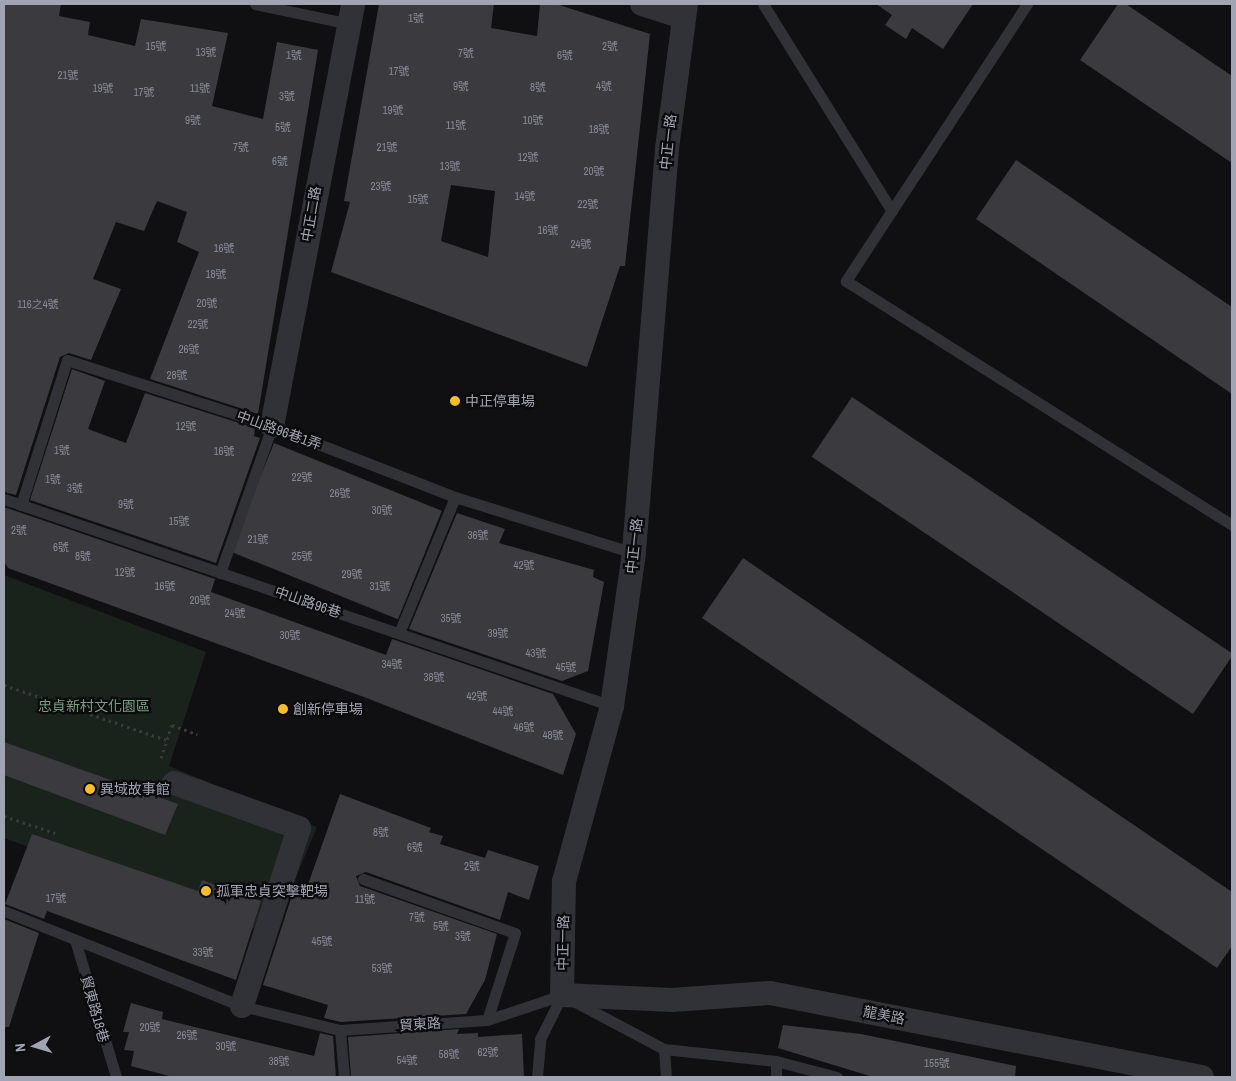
<!DOCTYPE html>
<html>
<head>
<meta charset="utf-8">
<style>
  body { margin:0 }
  #map { position:relative; width:1236px; height:1081px; overflow:hidden; background:#101012; font-family:"Archivo Narrow","Noto Sans TC",sans-serif }
  div>[style] { position:absolute }
  .green>* { inset:0; background:#1a221c }
  .building>* { inset:0; background:#3a3a3f; transform-origin:0 0 }
  .path>* { height:3px; margin-top:-1.5px; transform-origin:0; background:repeating-linear-gradient(90deg,#37393e 0 2.5px,transparent 0 6.5px) }
  .lane>* { height:11px; margin:-5.5px; padding:0 5.5px; transform-origin:5.5px; border-radius:5.5px; background:#313237 }
  .street>* { height:24px; margin:-12px; padding:0 12px; transform-origin:12px; border-radius:12px; background:#313237 }
  .dots>* { width:14px; height:14px; translate:-50% -50%; box-sizing:border-box; border:2px solid #0b0b0d; border-radius:50% }
  span { translate:-50% -50%; white-space:nowrap; text-align:center; line-height:1.15; -webkit-text-stroke:4.5px #0b0b0d; paint-order:stroke }
  .number-label { font-size:11px; color:#878a96 }
  .number-label span { -webkit-text-stroke-width:0 }
  .street-label { font-size:14px; color:#a1a5b3 }
  .poi-label { font-size:14px; color:#a1a5b3 }
  .left { translate:0 -50%; text-align:left }
  .park-label { font-size:14px; color:#779f7c }
  .frame { position:absolute; inset:0; border:5px solid #a1a5b3; pointer-events:none }
  .north { position:absolute; left:10px; top:1021px; width:50px; height:50px; -webkit-text-stroke:4px #0b0b0d; paint-order:stroke; rotate:264deg; font-size:14px; font-weight:700; line-height:20px; text-align:center; color:#a1a5b3 }
  .north::after { content:''; display:block; margin:auto; width:18px; height:22px; background:#a1a5b3; clip-path:polygon(50% 0,100% 100%,50% 72%,0 100%) }
</style>
</head>
<body>
<div id="map">
  <div class="green">
    <i style="clip-path:polygon(4px 575px,206px 652px,169px 766px,317px 827px,272px 935px,4px 838px)"></i>
  </div>
  <div class="building">
    <i style="clip-path:polygon(4px 4px,61px 4px,59px 16px,90px 22px,88px 35px,135px 46px,141px 19px,228px 33px,212px 106px,263px 119px,277px 42px,318px 50px,258px 414px,150px 379px,199px 252px,177px 242px,187px 212px,157px 201px,144px 231px,116px 222px,93px 279px,121px 289px,91px 360px,69px 353px,60px 357px,16px 495px,4px 492px)"></i>
    <i style="clip-path:polygon(evenodd,379px 4px,494px 4px,491px 28px,537px 36px,540px 4px,556px 4px,650px 34px,625px 266px,620px 266px,587px 367px,331px 272px,350px 202px,344px 201px,379px 4px,451px 185px,495px 191px,488px 257px,441px 241px,451px 185px)"></i>
    <i style="clip-path:polygon(876px 4px,973px 4px,943px 49px,912px 28px,906px 39px,885px 25px,892px 15px)"></i>
    <i style="clip-path:polygon(1118px 4px,1126px 4px,1232px 76px,1232px 163px,1080px 60px)"></i>
    <i style="clip-path:polygon(1016px 160px,1232px 307px,1232px 394px,976px 219px)"></i>
    <i style="clip-path:polygon(72px 369px,105px 381px,88px 429px,126px 443px,145px 393px,255px 428px,254px 436px,260px 438px,216px 563px,30px 500px)"></i>
    <i style="left:852px;top:397px;width:460px;height:72px;rotate:34deg"></i>
    <i style="left:274px;top:443px;width:181px;height:117px;rotate:22deg"></i>
    <i style="clip-path:polygon(4px 507px,215px 579px,211px 592px,386px 655px,392px 639px,553px 694px,576px 734px,563px 775px,364px 697px,8px 568px,4px 562px)"></i>
    <i style="clip-path:polygon(457px 513px,505px 529px,499px 543px,594px 570px,593px 577px,604px 582px,588px 671px,562px 681px,409px 629px)"></i>
    <i style="clip-path:polygon(743px 558px,1232px 892px,1232px 946px,1217px 968px,702px 618px)"></i>
    <i style="clip-path:polygon(4px 742px,178px 804px,165px 835px,4px 775px)"></i>
    <i style="clip-path:polygon(340px 794px,431px 828px,429px 832px,443px 836px,440px 844px,485px 858px,488px 850px,539px 866px,529px 900px,508px 892px,500px 920px,366px 872px,356px 876px,360px 886px,497px 934px,485px 980px,466px 1014px,341px 1022px,324px 1018px,328px 1005px,263px 985px,295px 886px,306px 890px)"></i>
    <i style="clip-path:polygon(32px 834px,198px 891px,202px 880px,261px 901px,236px 980px,47px 911px,44px 919px,5px 904px)"></i>
    <i style="clip-path:polygon(4px 919px,39px 933px,9px 1027px,4px 1027px)"></i>
    <i style="clip-path:polygon(131px 1003px,163px 1012px,162px 1019px,314px 1056px,320px 1033px,333px 1036px,336px 1077px,173px 1077px,131px 1066px,134px 1051px,124px 1050px,129px 1032px,123px 1032px)"></i>
    <i style="clip-path:polygon(783px 1025px,861px 1034px,1016px 1066px,1015px 1077px,873px 1077px,778px 1048px)"></i>
    <i style="clip-path:polygon(459px 1029px,457px 1034px,478px 1033px,478px 1037px,522px 1034px,524px 1077px,351px 1077px,348px 1037px)"></i>
  </div>
  <div class="path">
    <i style="left:4px;top:685px;width:174px;rotate:18.7deg"></i>
    <i style="left:161px;top:758px;width:35px;rotate:-72deg"></i>
    <i style="left:172px;top:725px;width:27px;rotate:20deg"></i>
    <i style="left:4px;top:816px;width:54px;rotate:18.4deg"></i>
  </div>
  <div class="lane">
    <i style="left:255px;top:4px;width:93px;rotate:11.8deg"></i>
    <i style="left:763px;top:4px;width:244px;rotate:58.1deg"></i>
    <i style="left:1027px;top:4px;width:331px;rotate:123.2deg"></i>
    <i style="left:846px;top:281px;width:457px;rotate:32.3deg"></i>
    <i style="left:4px;top:499px;width:642px;rotate:18.8deg"></i>
    <i style="left:21px;top:505px;width:152px;rotate:-72.4deg"></i>
    <i style="left:67px;top:360px;width:215px;rotate:17.8deg"></i>
    <i style="left:272px;top:426px;width:196px;rotate:21.2deg"></i>
    <i style="left:455px;top:497px;width:188px;rotate:17.4deg"></i>
    <i style="left:220px;top:573px;width:156px;rotate:-70.5deg"></i>
    <i style="left:399px;top:633px;width:147px;rotate:-67.6deg"></i>
    <i style="left:363px;top:879px;width:161px;rotate:19.6deg"></i>
    <i style="left:515px;top:933px;width:91px;rotate:107.8deg"></i>
    <i style="left:4px;top:911px;width:256px;rotate:21.8deg"></i>
    <i style="left:242px;top:1006px;width:101px;rotate:13.8deg"></i>
    <i style="left:340px;top:1030px;width:147px;rotate:-3.9deg"></i>
    <i style="left:487px;top:1020px;width:79px;rotate:-18.4deg"></i>
    <i style="left:562px;top:995px;width:115px;rotate:27.9deg"></i>
    <i style="left:664px;top:1049px;width:113px;rotate:6.1deg"></i>
    <i style="left:776px;top:1061px;width:63px;rotate:14.7deg"></i>
    <i style="left:75px;top:940px;width:143px;rotate:73.3deg"></i>
    <i style="left:340px;top:1030px;width:47px;rotate:85.1deg"></i>
    <i style="left:664px;top:1049px;width:28px;rotate:86deg"></i>
    <i style="left:776px;top:1061px;width:16px;rotate:90deg"></i>
    <i style="left:537px;top:1077px;width:38px;rotate:-85deg"></i>
    <i style="left:540px;top:1039px;width:49px;rotate:-63.4deg"></i>
  </div>
  <div class="street">
    <i style="left:642px;top:4px;width:43px;rotate:17.6deg"></i>
    <i style="left:686px;top:4px;width:146px;rotate:97.5deg"></i>
    <i style="left:667px;top:149px;width:405px;rotate:94.7deg"></i>
    <i style="left:634px;top:553px;width:155px;rotate:98.2deg"></i>
    <i style="left:612px;top:706px;width:181px;rotate:105.3deg"></i>
    <i style="left:564px;top:881px;width:114px;rotate:91deg"></i>
    <i style="left:562px;top:995px;width:110px;rotate:2.6deg"></i>
    <i style="left:672px;top:1000px;width:98px;rotate:-4.1deg"></i>
    <i style="left:770px;top:993px;width:440px;rotate:11deg"></i>
    <i style="left:272px;top:426px;width:430px;rotate:-79.1deg"></i>
    <i style="left:174px;top:783px;width:133px;rotate:19.8deg"></i>
    <i style="left:299px;top:828px;width:187px;rotate:107.8deg"></i>
  </div>
  <div class="dots">
    <i style="left:455px;top:401px;background:#f8bf22"></i>
    <i style="left:283px;top:709px;background:#f8bf22"></i>
    <i style="left:90px;top:789px;background:#f8bf22"></i>
    <i style="left:206px;top:891px;background:#f8bf22"></i>
  </div>
  <div class="number-label">
    <span style="left:416px;top:18px">1號</span>
    <span style="left:156px;top:46px">15號</span>
    <span style="left:610px;top:46px">2號</span>
    <span style="left:206px;top:52px">13號</span>
    <span style="left:466px;top:53px">7號</span>
    <span style="left:294px;top:55px">1號</span>
    <span style="left:565px;top:55px">6號</span>
    <span style="left:399px;top:71px">17號</span>
    <span style="left:68px;top:75px">21號</span>
    <span style="left:461px;top:86px">9號</span>
    <span style="left:604px;top:86px">4號</span>
    <span style="left:538px;top:87px">8號</span>
    <span style="left:103px;top:88px">19號</span>
    <span style="left:200px;top:88px">11號</span>
    <span style="left:144px;top:92px">17號</span>
    <span style="left:287px;top:96px">3號</span>
    <span style="left:393px;top:110px">19號</span>
    <span style="left:193px;top:120px">9號</span>
    <span style="left:533px;top:120px">10號</span>
    <span style="left:456px;top:125px">11號</span>
    <span style="left:283px;top:127px">5號</span>
    <span style="left:599px;top:129px">18號</span>
    <span style="left:241px;top:147px">7號</span>
    <span style="left:387px;top:147px">21號</span>
    <span style="left:528px;top:157px">12號</span>
    <span style="left:280px;top:161px">6號</span>
    <span style="left:450px;top:166px">13號</span>
    <span style="left:594px;top:171px">20號</span>
    <span style="left:381px;top:186px">23號</span>
    <span style="left:525px;top:196px">14號</span>
    <span style="left:418px;top:199px">15號</span>
    <span style="left:588px;top:204px">22號</span>
    <span style="left:548px;top:230px">16號</span>
    <span style="left:581px;top:244px">24號</span>
    <span style="left:224px;top:248px">16號</span>
    <span style="left:216px;top:274px">18號</span>
    <span style="left:207px;top:303px">20號</span>
    <span style="left:38px;top:304px">116之4號</span>
    <span style="left:198px;top:324px">22號</span>
    <span style="left:189px;top:349px">26號</span>
    <span style="left:177px;top:375px">28號</span>
    <span style="left:186px;top:426px">12號</span>
    <span style="left:62px;top:450px">1號</span>
    <span style="left:224px;top:451px">16號</span>
    <span style="left:302px;top:477px">22號</span>
    <span style="left:53px;top:479px">1號</span>
    <span style="left:75px;top:488px">3號</span>
    <span style="left:340px;top:493px">26號</span>
    <span style="left:126px;top:504px">9號</span>
    <span style="left:382px;top:510px">30號</span>
    <span style="left:179px;top:521px">15號</span>
    <span style="left:19px;top:530px">2號</span>
    <span style="left:478px;top:535px">36號</span>
    <span style="left:258px;top:539px">21號</span>
    <span style="left:61px;top:547px">6號</span>
    <span style="left:83px;top:556px">8號</span>
    <span style="left:302px;top:556px">25號</span>
    <span style="left:524px;top:565px">42號</span>
    <span style="left:125px;top:572px">12號</span>
    <span style="left:352px;top:574px">29號</span>
    <span style="left:165px;top:586px">16號</span>
    <span style="left:380px;top:586px">31號</span>
    <span style="left:200px;top:600px">20號</span>
    <span style="left:235px;top:613px">24號</span>
    <span style="left:451px;top:618px">35號</span>
    <span style="left:498px;top:633px">39號</span>
    <span style="left:290px;top:635px">30號</span>
    <span style="left:536px;top:653px">43號</span>
    <span style="left:392px;top:664px">34號</span>
    <span style="left:566px;top:667px">45號</span>
    <span style="left:434px;top:677px">38號</span>
    <span style="left:477px;top:696px">42號</span>
    <span style="left:503px;top:711px">44號</span>
    <span style="left:524px;top:727px">46號</span>
    <span style="left:553px;top:735px">48號</span>
    <span style="left:381px;top:832px">8號</span>
    <span style="left:415px;top:847px">6號</span>
    <span style="left:472px;top:866px">2號</span>
    <span style="left:56px;top:898px">17號</span>
    <span style="left:365px;top:899px">11號</span>
    <span style="left:417px;top:917px">7號</span>
    <span style="left:441px;top:926px">5號</span>
    <span style="left:463px;top:936px">3號</span>
    <span style="left:322px;top:941px">45號</span>
    <span style="left:203px;top:952px">33號</span>
    <span style="left:382px;top:968px">53號</span>
    <span style="left:150px;top:1027px">20號</span>
    <span style="left:187px;top:1035px">26號</span>
    <span style="left:226px;top:1046px">30號</span>
    <span style="left:488px;top:1052px">62號</span>
    <span style="left:449px;top:1054px">58號</span>
    <span style="left:407px;top:1060px">54號</span>
    <span style="left:279px;top:1061px">38號</span>
    <span style="left:937px;top:1063px">155號</span>
  </div>
  <div class="street-label">
    <span style="left:668px;top:142px;rotate:-84deg">中正一路</span>
    <span style="left:311px;top:214px;rotate:-80deg">中正二路</span>
    <span style="left:279px;top:430px;rotate:20deg">中山路96巷1弄</span>
    <span style="left:634px;top:546px;rotate:-84deg">中正一路</span>
    <span style="left:308px;top:602px;rotate:19deg">中山路96巷</span>
    <span style="left:563px;top:943px;rotate:-89deg">中正一路</span>
    <span style="left:95px;top:1009px;rotate:74deg">貿東路18巷</span>
    <span style="left:884px;top:1015px;rotate:11deg">龍美路</span>
    <span style="left:420px;top:1024px;rotate:-4deg">貿東路</span>
  </div>
  <div class="poi-label">
    <span class="left" style="left:465px;top:401px">中正停車場</span>
    <span class="left" style="left:293px;top:709px">創新停車場</span>
    <span class="left" style="left:100px;top:789px">異域故事館</span>
    <span class="left" style="left:216px;top:891px">孤軍忠貞突擊靶場</span>
  </div>
  <div class="park-label">
    <span style="left:94px;top:706px">忠貞新村文化園區</span>
  </div>
  <div class="frame"></div>
  <div class="north">N</div>
</div>
</body>
</html>
